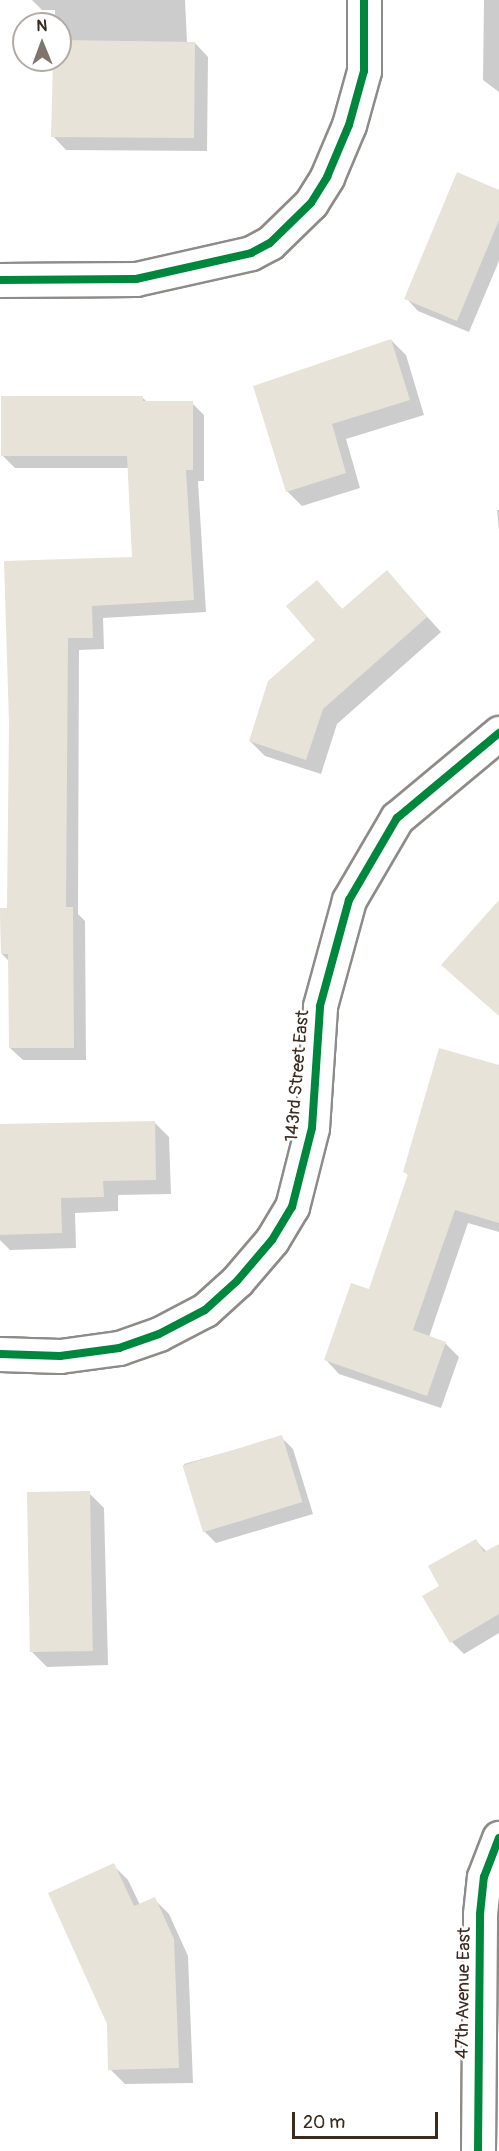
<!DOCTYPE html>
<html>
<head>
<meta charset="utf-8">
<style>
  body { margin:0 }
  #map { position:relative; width:499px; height:2151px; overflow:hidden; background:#fff; font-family:Pangolin,sans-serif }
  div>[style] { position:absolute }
  .shadow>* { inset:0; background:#0003 }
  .building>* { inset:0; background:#e8e3d9; transform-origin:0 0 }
  .roads { filter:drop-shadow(2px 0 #8e8b88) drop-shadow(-2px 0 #8e8b88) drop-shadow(0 2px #8e8b88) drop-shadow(0 -2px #8e8b88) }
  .minor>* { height:33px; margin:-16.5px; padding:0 16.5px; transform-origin:16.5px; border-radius:16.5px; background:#fff }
  .cycleway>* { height:8px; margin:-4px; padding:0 4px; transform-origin:4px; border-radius:4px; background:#00873e }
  span { translate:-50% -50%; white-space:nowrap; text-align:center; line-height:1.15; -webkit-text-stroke:5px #fff; paint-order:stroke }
  .street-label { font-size:18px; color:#3b2a1e }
  .north { position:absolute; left:12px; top:12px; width:60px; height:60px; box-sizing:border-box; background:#fff; border:2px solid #b1aaa5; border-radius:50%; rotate:359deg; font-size:16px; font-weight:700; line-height:24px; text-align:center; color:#3b2a1e }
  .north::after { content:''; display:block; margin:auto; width:21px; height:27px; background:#80756d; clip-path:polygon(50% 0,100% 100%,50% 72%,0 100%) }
  .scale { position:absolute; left:292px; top:2112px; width:146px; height:27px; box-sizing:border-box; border:3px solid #3b2a1e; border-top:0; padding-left:8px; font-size:18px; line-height:21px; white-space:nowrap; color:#3b2a1e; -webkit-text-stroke:4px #fff; paint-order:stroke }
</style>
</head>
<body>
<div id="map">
  <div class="shadow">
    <i style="clip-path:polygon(32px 0,185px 0,187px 43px,195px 43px,208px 57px,207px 151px,66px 150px,53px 136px,54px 60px,60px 60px,60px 24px,55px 24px,55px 10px,42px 10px)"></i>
    <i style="clip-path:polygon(484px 0,499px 0,499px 92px,483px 80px)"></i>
    <i style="clip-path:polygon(499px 191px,499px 261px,469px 332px,418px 311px,406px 298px)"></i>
    <i style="clip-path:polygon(391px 340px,406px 355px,424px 415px,346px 439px,360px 488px,302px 506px,287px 491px,255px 387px)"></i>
    <i style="clip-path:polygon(142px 397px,148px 403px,192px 403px,204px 415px,204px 481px,198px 481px,206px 612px,103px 618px,104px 649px,79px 650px,78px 914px,85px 921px,86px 1060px,23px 1060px,10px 1048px,9px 961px,2px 954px,8px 909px,11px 723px,5px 562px,133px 558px,129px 468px,15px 468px,2px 455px)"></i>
    <i style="clip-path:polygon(497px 510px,499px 510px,499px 530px)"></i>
    <i style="clip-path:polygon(387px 572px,441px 632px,337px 724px,321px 774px,265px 756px,250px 741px,318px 641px,317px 582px,343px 610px)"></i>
    <i style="clip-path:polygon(499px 1067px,499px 1232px,468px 1223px,429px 1337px,445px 1343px,459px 1357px,441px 1408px,339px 1374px,326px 1360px,370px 1291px,409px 1176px,405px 1172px)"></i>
    <i style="clip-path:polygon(154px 1122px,169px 1137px,171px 1194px,118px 1195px,118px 1211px,75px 1213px,76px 1248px,10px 1250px,0 1240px,0 1126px)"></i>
    <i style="clip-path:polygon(281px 1437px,293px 1449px,313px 1514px,216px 1543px,204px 1531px,184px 1464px)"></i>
    <i style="clip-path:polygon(89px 1493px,104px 1508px,108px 1665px,47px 1667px,32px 1652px)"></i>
    <i style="clip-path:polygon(476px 1541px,487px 1552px,499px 1545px,499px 1633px,464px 1654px,452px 1642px,425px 1597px,442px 1587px)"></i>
    <i style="clip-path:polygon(113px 1865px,128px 1880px,140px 1905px,154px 1899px,169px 1914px,188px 1956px,193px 2083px,125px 2084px,110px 2069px)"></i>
  </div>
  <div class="building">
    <i style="clip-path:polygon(60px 40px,195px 42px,194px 138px,51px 137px,53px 60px,60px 60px)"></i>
    <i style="clip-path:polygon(457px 172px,499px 190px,499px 220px,457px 321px,404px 299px)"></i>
    <i style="clip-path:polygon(391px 339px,410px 400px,332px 424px,346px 473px,286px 492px,253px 386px)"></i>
    <i style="clip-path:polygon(1px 396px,143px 396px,143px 401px,193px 401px,193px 470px,186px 470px,194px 600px,92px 606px,93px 638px,68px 638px,66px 907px,73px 907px,74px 1048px,9px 1048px,8px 954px,1px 954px,0 914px,0 908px,7px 908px,9px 723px,4px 561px,132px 557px,127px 456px,1px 456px)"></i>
    <i style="clip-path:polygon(387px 570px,427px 617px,323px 709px,306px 760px,249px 741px,268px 681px,315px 640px,286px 606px,317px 580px,342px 609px)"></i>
    <i style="clip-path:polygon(499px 900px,499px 1016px,441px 965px)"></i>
    <i style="clip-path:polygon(439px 1048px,499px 1065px,499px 1223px,455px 1210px,413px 1330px,446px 1342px,427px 1396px,324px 1360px,351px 1283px,369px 1289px,408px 1174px,403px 1172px)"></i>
    <i style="clip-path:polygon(155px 1121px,156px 1180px,103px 1181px,104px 1197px,61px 1198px,62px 1233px,0 1235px,0 1124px)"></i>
    <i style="left:282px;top:1435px;width:70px;height:104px;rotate:73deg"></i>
    <i style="left:90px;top:1491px;width:160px;height:63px;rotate:89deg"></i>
    <i style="clip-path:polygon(476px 1539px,484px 1552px,499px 1544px,499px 1614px,450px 1643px,422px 1596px,439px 1586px,428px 1566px)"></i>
    <i style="clip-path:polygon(114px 1863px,134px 1906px,155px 1897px,174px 1939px,179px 2068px,108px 2070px,107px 2024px,48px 1893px)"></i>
  </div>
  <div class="roads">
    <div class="minor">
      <i style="left:0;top:280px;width:136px;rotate:-0.4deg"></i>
      <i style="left:136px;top:279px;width:118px;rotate:-12.7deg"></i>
      <i style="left:251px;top:253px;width:21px;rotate:-28deg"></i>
      <i style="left:270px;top:243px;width:57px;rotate:-44.3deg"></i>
      <i style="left:311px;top:203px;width:31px;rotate:-58deg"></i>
      <i style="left:327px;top:177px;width:56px;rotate:-67.1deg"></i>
      <i style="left:349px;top:125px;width:56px;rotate:-74.5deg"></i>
      <i style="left:364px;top:71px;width:71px;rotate:-90deg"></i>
      <i style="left:0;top:1354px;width:60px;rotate:1.9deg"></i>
      <i style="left:60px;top:1356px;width:60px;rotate:-7.7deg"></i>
      <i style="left:119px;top:1348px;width:42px;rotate:-19.3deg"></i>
      <i style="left:159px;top:1334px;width:52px;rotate:-27.6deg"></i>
      <i style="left:205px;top:1310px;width:43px;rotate:-42.2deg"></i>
      <i style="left:237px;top:1281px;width:54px;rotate:-49.5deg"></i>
      <i style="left:272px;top:1240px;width:39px;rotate:-59deg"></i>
      <i style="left:292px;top:1207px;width:81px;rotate:-75.8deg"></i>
      <i style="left:312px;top:1128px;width:122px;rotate:-86.2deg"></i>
      <i style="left:320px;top:1006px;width:110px;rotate:-74.7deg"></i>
      <i style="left:349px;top:900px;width:95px;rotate:-59.7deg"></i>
      <i style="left:397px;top:818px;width:133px;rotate:-39.8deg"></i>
      <i style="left:478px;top:2151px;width:237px;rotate:-89.5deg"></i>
      <i style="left:480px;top:1914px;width:37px;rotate:-84deg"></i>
      <i style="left:484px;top:1877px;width:42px;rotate:-69deg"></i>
    </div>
  </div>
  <div class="cycleway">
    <i style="left:0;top:280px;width:136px;rotate:-0.4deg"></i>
    <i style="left:136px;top:279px;width:118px;rotate:-12.7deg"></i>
    <i style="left:251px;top:253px;width:21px;rotate:-28deg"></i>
    <i style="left:270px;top:243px;width:57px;rotate:-44.3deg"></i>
    <i style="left:311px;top:203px;width:31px;rotate:-58deg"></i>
    <i style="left:327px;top:177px;width:56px;rotate:-67.1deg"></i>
    <i style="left:349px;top:125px;width:56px;rotate:-74.5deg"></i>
    <i style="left:364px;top:71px;width:71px;rotate:-90deg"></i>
    <i style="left:0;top:1354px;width:60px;rotate:1.9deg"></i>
    <i style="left:60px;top:1356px;width:60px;rotate:-7.7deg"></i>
    <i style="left:119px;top:1348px;width:42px;rotate:-19.3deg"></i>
    <i style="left:159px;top:1334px;width:52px;rotate:-27.6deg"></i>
    <i style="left:205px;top:1310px;width:43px;rotate:-42.2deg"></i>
    <i style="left:237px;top:1281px;width:54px;rotate:-49.5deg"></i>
    <i style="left:272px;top:1240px;width:39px;rotate:-59deg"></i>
    <i style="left:292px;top:1207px;width:81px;rotate:-75.8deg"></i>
    <i style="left:312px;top:1128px;width:122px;rotate:-86.2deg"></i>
    <i style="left:320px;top:1006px;width:110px;rotate:-74.7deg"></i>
    <i style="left:349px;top:900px;width:95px;rotate:-59.7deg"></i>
    <i style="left:397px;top:818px;width:133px;rotate:-39.8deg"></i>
    <i style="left:478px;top:2151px;width:237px;rotate:-89.5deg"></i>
    <i style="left:480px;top:1914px;width:37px;rotate:-84deg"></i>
    <i style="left:484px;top:1877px;width:42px;rotate:-69deg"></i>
  </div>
  <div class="street-label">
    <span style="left:298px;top:1076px;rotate:-85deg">143rd Street East</span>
    <span style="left:464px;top:1993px;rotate:-89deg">47th Avenue East</span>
  </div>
  <div class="north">N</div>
  <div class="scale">20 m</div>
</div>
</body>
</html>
